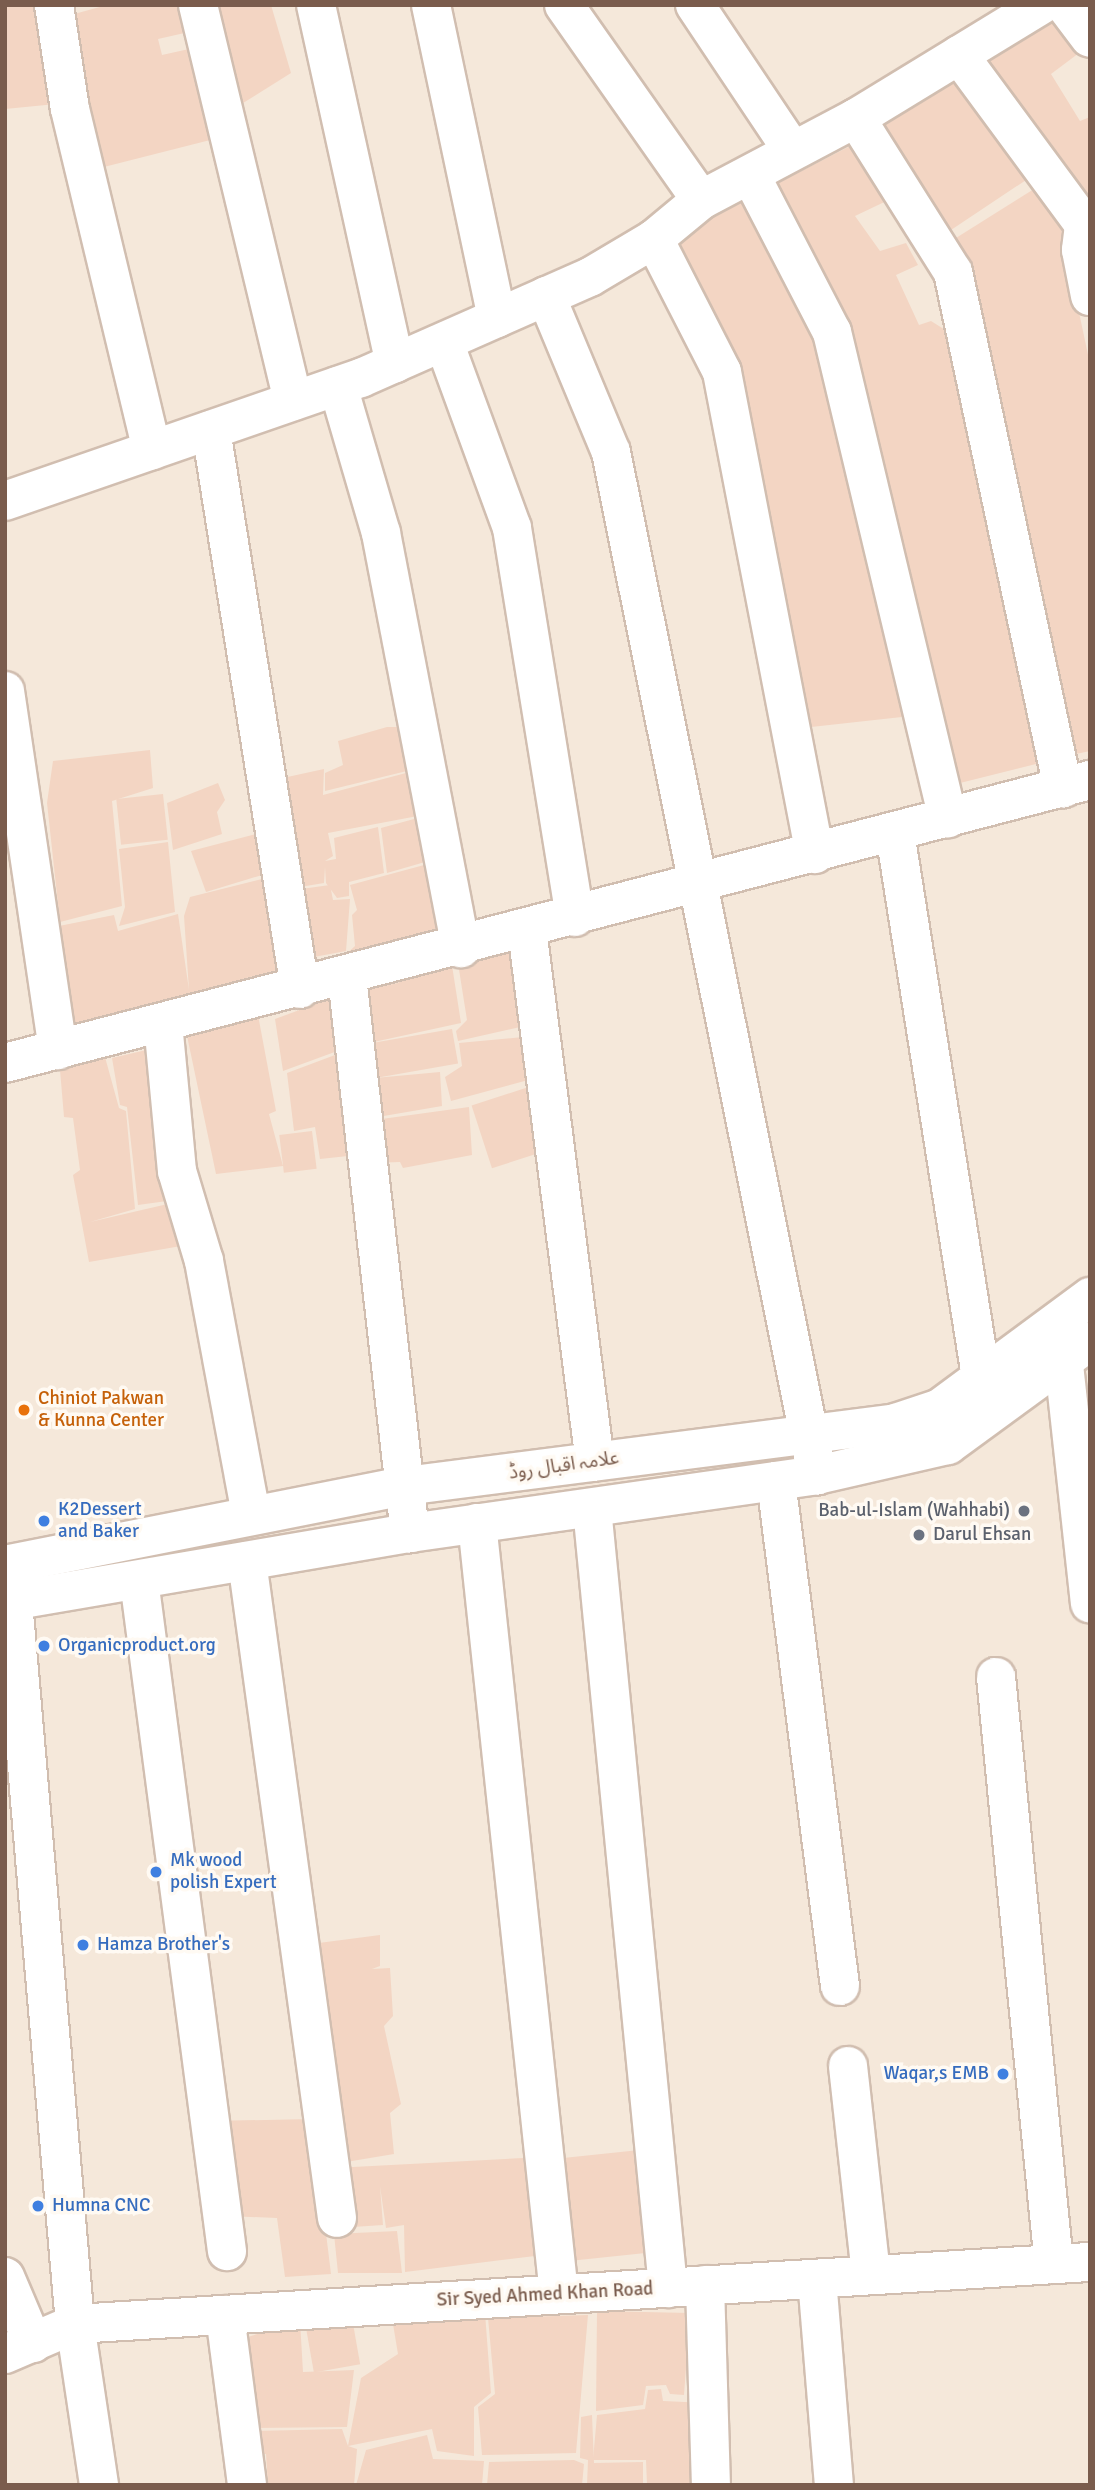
<!DOCTYPE html>
<html>
<head>
<meta charset="utf-8">
<style>
  body { margin:0 }
  #map { position:relative; width:1095px; height:2490px; overflow:hidden; background:#fdf6ec; font-family:Signika,"Noto Sans Arabic",sans-serif }
  div>[style] { position:absolute }
  .residential>* { inset:0; background:#f5e8da; transform-origin:0 0 }
  .building>* { inset:0; background:#f3d5c3; transform-origin:0 0 }
  .roads { filter:drop-shadow(2px 0 #d1beb0) drop-shadow(-2px 0 #d1beb0) drop-shadow(0 2px #d1beb0) drop-shadow(0 -2px #d1beb0) }
  .street>* { height:38px; margin:-19px; padding:0 19px; transform-origin:19px; border-radius:19px; background:#fff }
  .secondary>* { height:38px; margin:-19px; padding:0 19px; transform-origin:19px; border-radius:19px; background:#fff }
  .dots>* { width:19px; height:19px; translate:-50% -50%; box-sizing:border-box; border:4px solid #fffaf3; border-radius:50% }
  span { translate:-50% -50%; white-space:nowrap; text-align:center; line-height:1.15; -webkit-text-stroke:7px #fffaf3; paint-order:stroke }
  .food-label { font-size:19px; color:#c56008 }
  .left { translate:0 -50%; text-align:left }
  .street-label { font-size:19px; color:#7a5c4d }
  .shop-label { font-size:19px; color:#366cbe }
  .right { translate:-100% -50%; text-align:right }
  .worship-label { font-size:19px; color:#5b616d }
  .frame { position:absolute; inset:0; border:7px solid #7a5c4d; pointer-events:none }
</style>
</head>
<body>
<div id="map">
  <div class="residential">
    <i style="left:5px;top:5px;width:1085px;height:2480px"></i>
  </div>
  <div class="building">
    <i style="clip-path:polygon(5px 5px,41px 5px,56px 104px,5px 109px)"></i>
    <i style="clip-path:polygon(107px 5px,184px 5px,189px 32px,158px 39px,162px 55px,198px 47px,226px 136px,96px 169px,67px 16px)"></i>
    <i style="clip-path:polygon(204px 5px,271px 5px,291px 73px,235px 108px)"></i>
    <i style="clip-path:polygon(1054px 15px,1079px 53px,1051px 74px,1080px 121px,1090px 117px,1090px 212px,1053px 162px,945px 234px,875px 130px)"></i>
    <i style="clip-path:polygon(862px 140px,897px 196px,855px 216px,880px 251px,906px 243px,918px 265px,896px 275px,919px 325px,931px 321px,950px 333px,1048px 761px,952px 785px,911px 716px,802px 728px,730px 370px,657px 245px)"></i>
    <i style="clip-path:polygon(1042px 184px,1058px 214px,1090px 364px,1090px 751px,1071px 755px,948px 243px)"></i>
    <i style="clip-path:polygon(387px 727px,401px 727px,411px 770px,325px 791px,325px 773px,343px 765px,338px 741px)"></i>
    <i style="clip-path:polygon(150px 750px,153px 788px,112px 801px,122px 906px,60px 922px,47px 803px,53px 761px)"></i>
    <i style="clip-path:polygon(324px 769px,323px 795px,421px 769px,423px 815px,328px 833px,333px 856px,325px 861px,336px 859px,334px 838px,378px 827px,384px 873px,349px 882px,349px 896px,337px 898px,326px 883px,325px 867px,324px 883px,288px 889px,269px 781px)"></i>
    <i style="clip-path:polygon(218px 783px,225px 800px,217px 812px,222px 834px,173px 850px,167px 803px)"></i>
    <i style="left:163px;top:794px;width:46px;height:47px;rotate:84deg"></i>
    <i style="clip-path:polygon(425px 816px,425px 862px,387px 873px,381px 828px)"></i>
    <i style="clip-path:polygon(256px 834px,272px 872px,206px 892px,191px 851px)"></i>
    <i style="clip-path:polygon(168px 842px,175px 912px,119px 926px,125px 907px,119px 849px)"></i>
    <i style="clip-path:polygon(439px 861px,454px 925px,340px 960px,355px 946px,352px 915px,357px 910px,350px 885px)"></i>
    <i style="clip-path:polygon(266px 878px,292px 966px,71px 1025px,54px 927px,114px 915px,118px 931px,178px 914px,189px 990px,184px 916px,190px 897px)"></i>
    <i style="clip-path:polygon(330px 885px,333px 900px,350px 899px,346px 951px,303px 959px,287px 891px)"></i>
    <i style="clip-path:polygon(540px 939px,547px 1021px,458px 1041px,456px 1031px,467px 1020px,457px 957px)"></i>
    <i style="clip-path:polygon(451px 959px,461px 1023px,360px 1045px,354px 992px,380px 980px,384px 986px,398px 983px,406px 974px)"></i>
    <i style="clip-path:polygon(343px 994px,351px 1046px,283px 1071px,275px 1019px)"></i>
    <i style="clip-path:polygon(258px 1015px,276px 1111px,269px 1114px,283px 1166px,216px 1174px,186px 1031px)"></i>
    <i style="left:452px;top:1029px;width:35px;height:94px;rotate:80deg"></i>
    <i style="clip-path:polygon(523px 1037px,532px 1079px,451px 1101px,445px 1077px,462px 1066px,459px 1043px)"></i>
    <i style="clip-path:polygon(159px 1047px,167px 1201px,138px 1205px,127px 1107px,120px 1105px,112px 1058px)"></i>
    <i style="clip-path:polygon(335px 1055px,348px 1156px,320px 1159px,315px 1127px,294px 1131px,287px 1073px)"></i>
    <i style="clip-path:polygon(105px 1057px,119px 1108px,126px 1111px,135px 1209px,90px 1222px,172px 1203px,181px 1246px,89px 1262px,73px 1175px,80px 1170px,73px 1118px,64px 1117px,60px 1070px)"></i>
    <i style="clip-path:polygon(440px 1072px,442px 1106px,372px 1118px,364px 1079px)"></i>
    <i style="left:541px;top:1083px;width:66px;height:73px;rotate:72deg"></i>
    <i style="clip-path:polygon(469px 1107px,472px 1155px,403px 1168px,400px 1162px,372px 1163px,367px 1121px)"></i>
    <i style="left:312px;top:1131px;width:38px;height:33px;rotate:83deg"></i>
    <i style="clip-path:polygon(380px 1935px,380px 1966px,372px 1969px,390px 1968px,393px 2016px,384px 2026px,401px 2104px,390px 2113px,394px 2154px,322px 2166px,288px 1947px)"></i>
    <i style="clip-path:polygon(312px 2119px,331px 2274px,285px 2277px,277px 2218px,228px 2216px,210px 2121px)"></i>
    <i style="left:649px;top:2149px;width:103px;height:115px;rotate:84deg"></i>
    <i style="clip-path:polygon(523px 2158px,529px 2195px,535px 2197px,536px 2213px,529px 2213px,535px 2256px,405px 2272px,404px 2225px,386px 2228px,380px 2186px,383px 2225px,338px 2228px,334px 2168px)"></i>
    <i style="clip-path:polygon(397px 2231px,402px 2273px,338px 2273px,334px 2234px)"></i>
    <i style="clip-path:polygon(597px 2311px,690px 2313px,684px 2395px,670px 2394px,666px 2385px,646px 2386px,643px 2405px,596px 2411px)"></i>
    <i style="clip-path:polygon(485px 2313px,491px 2393px,474px 2407px,474px 2456px,437px 2451px,432px 2429px,348px 2446px,357px 2449px,354px 2485px,268px 2485px,266px 2454px,249px 2453px,250px 2431px,342px 2429px,348px 2446px,361px 2378px,398px 2354px,393px 2324px,413px 2315px)"></i>
    <i style="clip-path:polygon(588px 2315px,576px 2453px,482px 2455px,478px 2407px,495px 2394px,488px 2318px)"></i>
    <i style="left:352px;top:2318px;width:47px;height:47px;rotate:80deg"></i>
    <i style="clip-path:polygon(300px 2321px,303px 2372px,354px 2370px,347px 2427px,251px 2428px,231px 2342px)"></i>
    <i style="clip-path:polygon(661px 2389px,663px 2401px,706px 2403px,706px 2448px,691px 2460px,692px 2485px,647px 2485px,646px 2460px,593px 2460px,597px 2415px,645px 2409px,648px 2390px)"></i>
    <i style="clip-path:polygon(592px 2415px,594px 2463px,643px 2462px,643px 2485px,587px 2485px,588px 2460px,580px 2458px,581px 2417px)"></i>
    <i style="clip-path:polygon(427px 2435px,433px 2459px,484px 2461px,482px 2485px,356px 2485px,366px 2450px)"></i>
    <i style="clip-path:polygon(574px 2460px,584px 2464px,582px 2485px,487px 2485px,489px 2462px)"></i>
  </div>
  <div class="roads">
    <div class="street">
      <i style="left:54px;top:5px;width:105px;rotate:81.3deg"></i>
      <i style="left:70px;top:109px;width:351px;rotate:76.5deg"></i>
      <i style="left:198px;top:5px;width:407px;rotate:76.5deg"></i>
      <i style="left:316px;top:5px;width:367px;rotate:77.6deg"></i>
      <i style="left:431px;top:5px;width:320px;rotate:78.1deg"></i>
      <i style="left:564px;top:5px;width:238px;rotate:54.9deg"></i>
      <i style="left:695px;top:5px;width:174px;rotate:56.2deg"></i>
      <i style="left:1065px;top:5px;width:41px;rotate:52.9deg"></i>
      <i style="left:959px;top:55px;width:221px;rotate:53.6deg"></i>
      <i style="left:856px;top:118px;width:182px;rotate:57.8deg"></i>
      <i style="left:953px;top:272px;width:528px;rotate:77.97deg"></i>
      <i style="left:751px;top:176px;width:176px;rotate:62.6deg"></i>
      <i style="left:832px;top:332px;width:500px;rotate:76.6deg"></i>
      <i style="left:1084px;top:225px;width:25px;rotate:97deg"></i>
      <i style="left:1081px;top:250px;width:47px;rotate:78.9deg"></i>
      <i style="left:654px;top:239px;width:149px;rotate:62.9deg"></i>
      <i style="left:722px;top:372px;width:491px;rotate:79.1deg"></i>
      <i style="left:546px;top:296px;width:169px;rotate:67.4deg"></i>
      <i style="left:611px;top:452px;width:1044px;rotate:78.61deg"></i>
      <i style="left:444px;top:342px;width:198px;rotate:69.9deg"></i>
      <i style="left:512px;top:528px;width:394px;rotate:80.8deg"></i>
      <i style="left:338px;top:386px;width:153px;rotate:73.7deg"></i>
      <i style="left:381px;top:533px;width:423px;rotate:79.1deg"></i>
      <i style="left:211px;top:430px;width:566px;rotate:80.95deg"></i>
      <i style="left:5px;top:501px;width:377px;rotate:-19.1deg"></i>
      <i style="left:361px;top:378px;width:250px;rotate:-23.8deg"></i>
      <i style="left:590px;top:277px;width:74px;rotate:-30.7deg"></i>
      <i style="left:654px;top:239px;width:61px;rotate:-39.7deg"></i>
      <i style="left:701px;top:200px;width:175px;rotate:-27.9deg"></i>
      <i style="left:856px;top:118px;width:217px;rotate:-31.4deg"></i>
      <i style="left:5px;top:691px;width:363px;rotate:81.6deg"></i>
      <i style="left:895px;top:833px;width:582px;rotate:81.01deg"></i>
      <i style="left:527px;top:930px;width:536px;rotate:82.72deg"></i>
      <i style="left:347px;top:977px;width:560px;rotate:83.54deg"></i>
      <i style="left:163px;top:1023px;width:149px;rotate:84.6deg"></i>
      <i style="left:177px;top:1171px;width:94px;rotate:73.3deg"></i>
      <i style="left:204px;top:1261px;width:258px;rotate:79.5deg"></i>
      <i style="left:5px;top:1063px;width:1121px;rotate:-14.62deg"></i>
      <i style="left:776px;top:1481px;width:509px;rotate:82.78deg"></i>
      <i style="left:592px;top:1508px;width:784px;rotate:84.43deg"></i>
      <i style="left:477px;top:1523px;width:775px;rotate:83.93deg"></i>
      <i style="left:247px;top:1561px;width:663px;rotate:82.2deg"></i>
      <i style="left:10px;top:1567px;width:760px;rotate:85.09deg"></i>
      <i style="left:75px;top:2324px;width:163px;rotate:81.5deg"></i>
      <i style="left:139px;top:1580px;width:677px;rotate:82.53deg"></i>
      <i style="left:996px;top:1677px;width:590px;rotate:84.36deg"></i>
      <i style="left:848px;top:2066px;width:209px;rotate:83.7deg"></i>
      <i style="left:5px;top:2277px;width:72px;rotate:67deg"></i>
      <i style="left:817px;top:2279px;width:207px;rotate:85.3deg"></i>
      <i style="left:705px;top:2285px;width:200px;rotate:88.3deg"></i>
      <i style="left:225px;top:2315px;width:171px;rotate:82.6deg"></i>
      <i style="left:5px;top:2354px;width:76px;rotate:-23.2deg"></i>
      <i style="left:75px;top:2324px;width:1017px;rotate:-3.5deg"></i>
    </div>
    <div class="secondary">
      <i style="left:1061px;top:1337px;width:268px;rotate:83.8deg"></i>
      <i style="left:5px;top:1565px;width:408px;rotate:-11.2deg"></i>
      <i style="left:405px;top:1486px;width:494px;rotate:-7.3deg"></i>
      <i style="left:895px;top:1423px;width:47px;rotate:-18.4deg"></i>
      <i style="left:940px;top:1408px;width:187px;rotate:-36.5deg"></i>
      <i style="left:5px;top:1602px;width:411px;rotate:-9.7deg"></i>
      <i style="left:410px;top:1533px;width:411px;rotate:-8.1deg"></i>
      <i style="left:817px;top:1475px;width:134px;rotate:-12.9deg"></i>
      <i style="left:948px;top:1445px;width:176px;rotate:-36.2deg"></i>
    </div>
  </div>
  <div class="dots">
    <i style="left:24px;top:1410px;background:#e8710a"></i>
    <i style="left:1024px;top:1511px;background:#6b7280"></i>
    <i style="left:44px;top:1521px;background:#3f7fe0"></i>
    <i style="left:919px;top:1535px;background:#6b7280"></i>
    <i style="left:44px;top:1646px;background:#3f7fe0"></i>
    <i style="left:156px;top:1872px;background:#3f7fe0"></i>
    <i style="left:83px;top:1945px;background:#3f7fe0"></i>
    <i style="left:1003px;top:2074px;background:#3f7fe0"></i>
    <i style="left:38px;top:2206px;background:#3f7fe0"></i>
  </div>
  <div class="food-label">
    <span class="left" style="left:38px;top:1410px">Chiniot Pakwan<br>&amp; Kunna Center</span>
  </div>
  <div class="street-label">
    <span style="left:564px;top:1466px;rotate:-8deg">علامہ اقبال روڈ</span>
    <span style="left:545px;top:2295px;rotate:-3deg">Sir Syed Ahmed Khan Road</span>
  </div>
  <div class="shop-label">
    <span class="left" style="left:58px;top:1521px">K2Dessert<br>and Baker</span>
    <span class="left" style="left:58px;top:1646px">Organicproduct.org</span>
    <span class="left" style="left:170px;top:1872px">Mk wood<br>polish Expert</span>
    <span class="left" style="left:97px;top:1945px">Hamza Brother's</span>
    <span class="right" style="left:989px;top:2074px">Waqar,s EMB</span>
    <span class="left" style="left:52px;top:2206px">Humna CNC</span>
  </div>
  <div class="worship-label">
    <span class="right" style="left:1010px;top:1511px">Bab-ul-Islam (Wahhabi)</span>
    <span class="left" style="left:933px;top:1535px">Darul Ehsan</span>
  </div>
  <div class="frame"></div>
</div>
</body>
</html>
